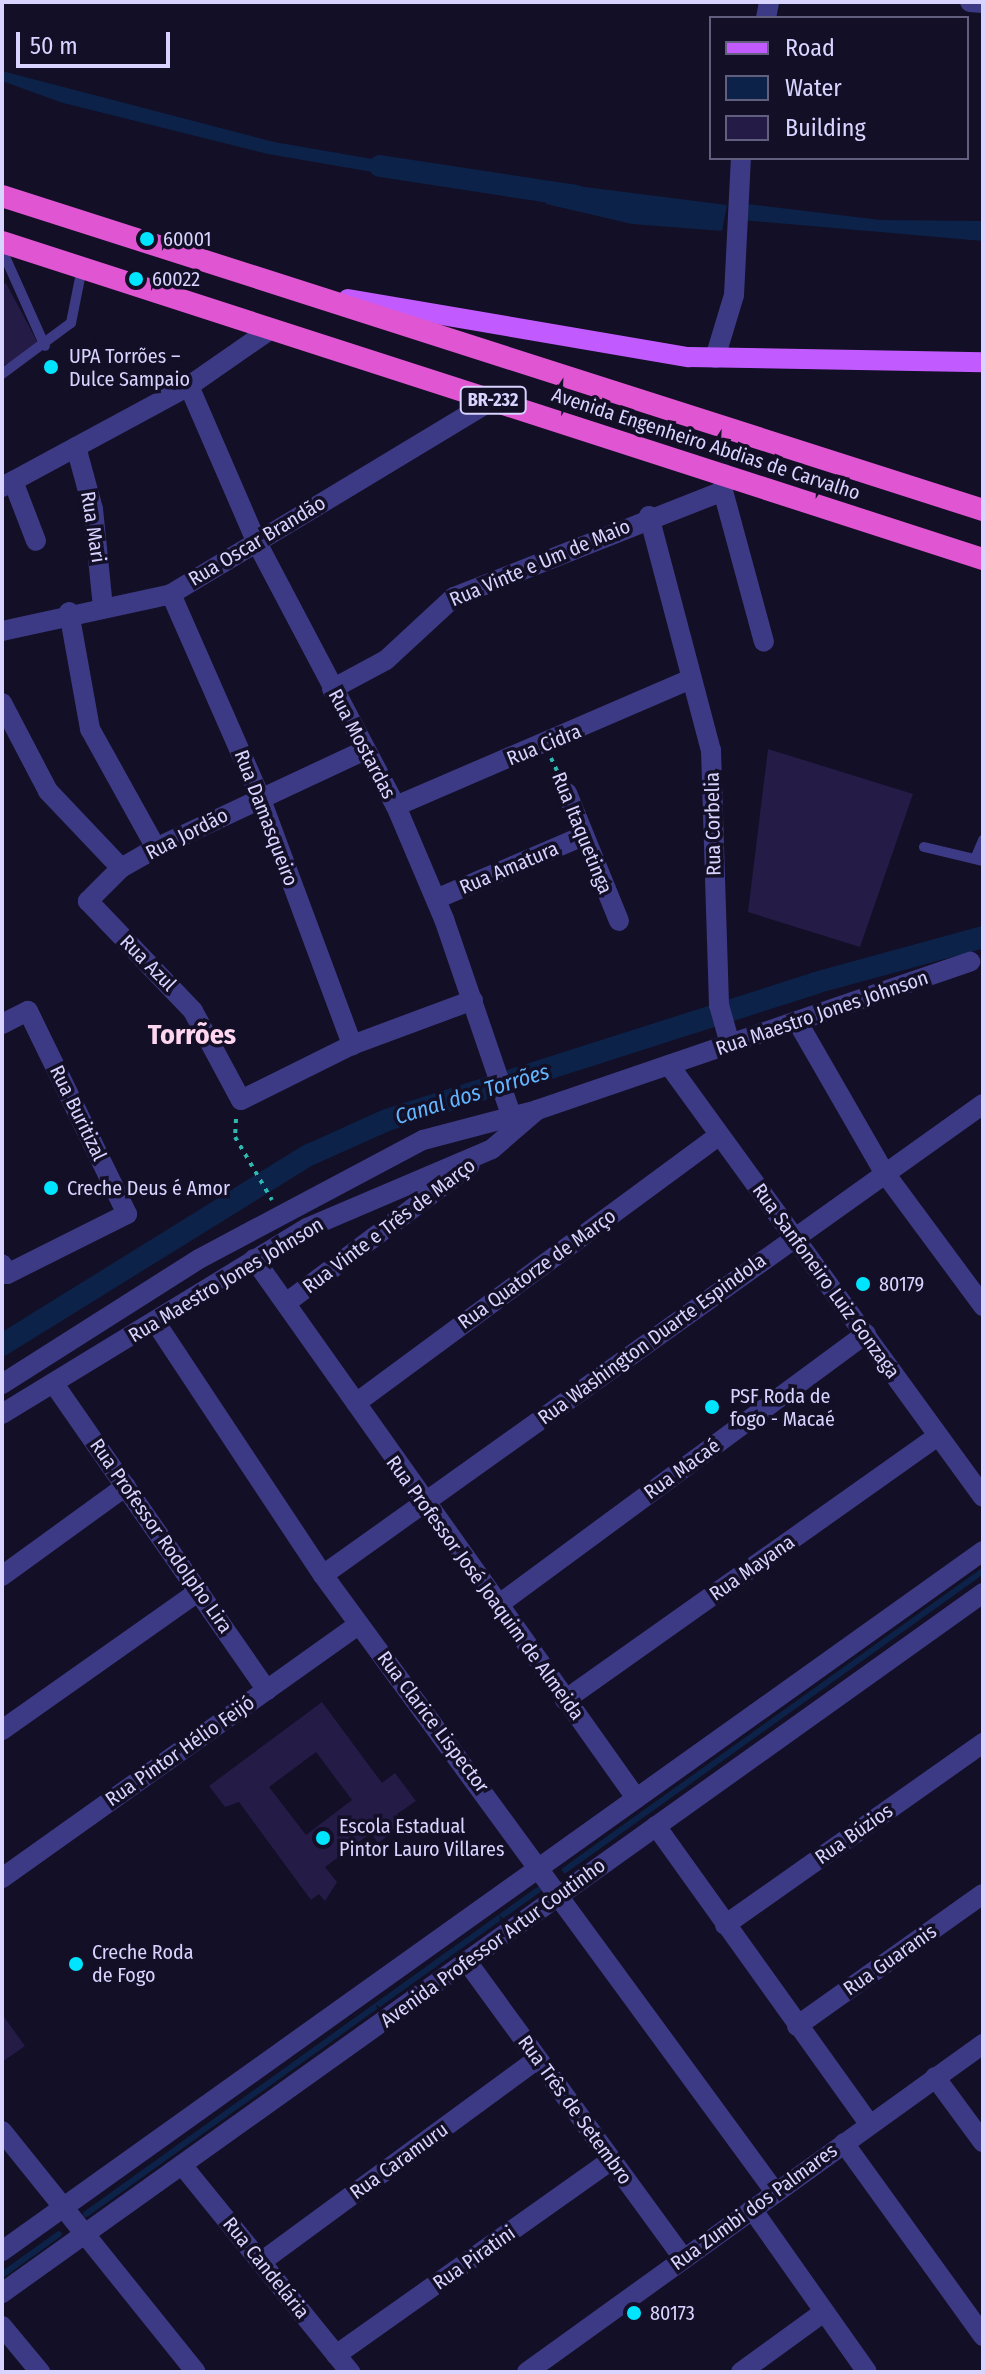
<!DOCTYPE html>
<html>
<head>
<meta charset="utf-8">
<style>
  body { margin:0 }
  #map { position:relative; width:985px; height:2374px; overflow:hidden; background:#130f26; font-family:"Fira Sans Condensed",sans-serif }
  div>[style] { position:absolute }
  .water>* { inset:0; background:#0c2248 }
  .stream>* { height:6px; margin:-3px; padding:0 3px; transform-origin:3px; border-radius:3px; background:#0c2248 }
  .canal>* { height:22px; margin:-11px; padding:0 11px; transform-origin:11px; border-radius:11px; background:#0c2248 }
  .building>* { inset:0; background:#241b47 }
  .path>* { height:4px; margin-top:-2px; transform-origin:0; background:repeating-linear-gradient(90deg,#2fb8b0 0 4px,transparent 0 10px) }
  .service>* { height:10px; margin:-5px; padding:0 5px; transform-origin:5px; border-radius:5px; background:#3d3a85 }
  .minor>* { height:20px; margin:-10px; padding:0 10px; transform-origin:10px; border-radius:10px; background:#3d3a85 }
  .tertiary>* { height:20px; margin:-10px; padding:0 10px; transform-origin:10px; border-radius:10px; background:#3d3a85 }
  .primary>* { height:20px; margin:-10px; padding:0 10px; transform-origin:10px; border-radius:10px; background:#c25bff }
  .trunk>* { height:22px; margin:-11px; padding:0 11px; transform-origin:11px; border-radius:11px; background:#e055d1 }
  .dots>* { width:22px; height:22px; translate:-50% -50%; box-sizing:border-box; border:4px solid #130f26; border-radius:50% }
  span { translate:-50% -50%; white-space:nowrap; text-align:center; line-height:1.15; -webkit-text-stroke:7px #130f26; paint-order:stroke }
  .shield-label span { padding:2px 6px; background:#130f26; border:2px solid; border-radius:6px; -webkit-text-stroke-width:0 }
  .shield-label { font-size:18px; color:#d9d4ff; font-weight:700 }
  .poi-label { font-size:20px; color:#d9d4ff }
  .left { translate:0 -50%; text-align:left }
  .street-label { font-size:20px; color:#d9d4ff }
  .water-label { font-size:22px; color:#62b6ff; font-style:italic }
  .district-label { font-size:28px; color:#ffd6f0; font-weight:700 }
  .frame { position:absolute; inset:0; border:4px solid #d9d4ff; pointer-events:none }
  .legend { position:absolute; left:709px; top:16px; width:260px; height:144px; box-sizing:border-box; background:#130f26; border:2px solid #625e7d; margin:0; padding:10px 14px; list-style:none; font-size:24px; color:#d9d4ff }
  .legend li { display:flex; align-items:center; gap:16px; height:40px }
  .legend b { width:40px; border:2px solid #625e7d }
  .scale { position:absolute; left:16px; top:32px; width:154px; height:36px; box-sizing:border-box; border:4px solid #d9d4ff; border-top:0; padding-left:10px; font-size:24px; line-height:28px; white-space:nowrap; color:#d9d4ff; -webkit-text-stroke:6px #130f26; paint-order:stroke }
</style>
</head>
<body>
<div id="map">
  <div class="water">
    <i style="clip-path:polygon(2px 71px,274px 142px,407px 165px,413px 179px,268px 154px,63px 103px,2px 81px)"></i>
    <i style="clip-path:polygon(546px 182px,727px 205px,722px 231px,632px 224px,546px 204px)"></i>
    <i style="clip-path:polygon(739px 203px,881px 220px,983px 221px,983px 241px,741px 220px)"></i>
  </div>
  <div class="stream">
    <i style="left:565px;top:1870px;width:514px;rotate:-35.58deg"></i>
    <i style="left:86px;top:2214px;width:556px;rotate:-35.63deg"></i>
    <i style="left:2px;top:2275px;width:70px;rotate:-35.7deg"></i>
  </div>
  <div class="canal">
    <i style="left:380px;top:166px;width:198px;rotate:8.7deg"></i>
    <i style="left:2px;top:1345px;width:361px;rotate:-31.8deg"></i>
    <i style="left:309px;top:1155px;width:85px;rotate:-24.2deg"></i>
    <i style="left:387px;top:1120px;width:449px;rotate:-17.7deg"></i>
    <i style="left:815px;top:983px;width:174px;rotate:-15.3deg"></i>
  </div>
  <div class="building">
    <i style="clip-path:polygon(6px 283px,40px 347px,2px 366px,2px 285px)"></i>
    <i style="clip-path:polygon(768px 749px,913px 794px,860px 947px,748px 912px)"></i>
    <i style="clip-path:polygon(evenodd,322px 1702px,382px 1783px,395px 1773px,416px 1801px,397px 1814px,404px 1824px,378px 1843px,371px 1833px,325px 1867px,337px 1882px,325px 1901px,319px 1894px,311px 1900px,239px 1802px,225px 1807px,209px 1786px,322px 1702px,316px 1752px,352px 1800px,306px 1835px,269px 1787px,316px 1752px)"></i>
    <i style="clip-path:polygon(2px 2014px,25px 2046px,2px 2062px)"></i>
  </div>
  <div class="path">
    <i style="left:551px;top:758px;width:19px;rotate:65deg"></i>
    <i style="left:236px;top:1119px;width:18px;rotate:93deg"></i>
    <i style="left:235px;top:1137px;width:73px;rotate:59.6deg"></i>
  </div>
  <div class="service">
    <i style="left:2px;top:250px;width:105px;rotate:65.9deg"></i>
    <i style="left:2px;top:374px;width:86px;rotate:-36.5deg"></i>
    <i style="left:71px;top:323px;width:56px;rotate:-78.7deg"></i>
    <i style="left:924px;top:847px;width:61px;rotate:13.3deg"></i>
    <i style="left:975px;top:859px;width:21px;rotate:-67deg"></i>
  </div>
  <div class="minor">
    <i style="left:970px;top:2px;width:13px;rotate:4deg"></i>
    <i style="left:766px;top:18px;width:16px;rotate:-79deg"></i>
    <i style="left:715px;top:358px;width:66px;rotate:-73.2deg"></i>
    <i style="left:734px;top:295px;width:137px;rotate:-87.1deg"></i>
    <i style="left:189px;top:386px;width:169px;rotate:66.6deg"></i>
    <i style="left:256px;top:541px;width:300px;rotate:62.2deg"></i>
    <i style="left:396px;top:806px;width:123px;rotate:67deg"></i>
    <i style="left:444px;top:919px;width:204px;rotate:71.1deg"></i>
    <i style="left:76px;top:447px;width:64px;rotate:74.7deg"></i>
    <i style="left:93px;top:509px;width:100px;rotate:84.2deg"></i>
    <i style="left:13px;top:481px;width:64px;rotate:69deg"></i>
    <i style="left:2px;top:487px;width:213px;rotate:-28.4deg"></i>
    <i style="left:189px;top:386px;width:100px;rotate:-34.8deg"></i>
    <i style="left:723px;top:491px;width:156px;rotate:74.8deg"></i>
    <i style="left:649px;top:516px;width:242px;rotate:75.2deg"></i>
    <i style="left:711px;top:750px;width:255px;rotate:88.2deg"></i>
    <i style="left:719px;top:1005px;width:41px;rotate:74.2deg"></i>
    <i style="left:171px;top:594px;width:222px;rotate:66.3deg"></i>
    <i style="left:260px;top:797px;width:265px;rotate:69.6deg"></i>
    <i style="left:69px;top:612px;width:119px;rotate:79.8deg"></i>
    <i style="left:90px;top:729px;width:136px;rotate:61deg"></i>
    <i style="left:2px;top:631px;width:173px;rotate:-12.3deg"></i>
    <i style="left:171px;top:594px;width:375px;rotate:-31.1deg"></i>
    <i style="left:332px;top:689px;width:61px;rotate:-28.2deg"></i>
    <i style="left:386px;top:660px;width:93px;rotate:-42.8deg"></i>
    <i style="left:454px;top:597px;width:289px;rotate:-21.5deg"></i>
    <i style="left:723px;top:491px;width:17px;rotate:-87deg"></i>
    <i style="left:2px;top:703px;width:99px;rotate:62.4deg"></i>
    <i style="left:48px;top:791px;width:106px;rotate:46.5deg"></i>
    <i style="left:363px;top:751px;width:229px;rotate:154.9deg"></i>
    <i style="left:156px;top:848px;width:40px;rotate:150.3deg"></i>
    <i style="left:121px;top:868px;width:47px;rotate:135deg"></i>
    <i style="left:88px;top:901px;width:152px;rotate:46.3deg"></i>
    <i style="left:193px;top:1011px;width:101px;rotate:61.7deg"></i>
    <i style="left:241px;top:1100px;width:124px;rotate:-26.4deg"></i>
    <i style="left:352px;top:1045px;width:129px;rotate:-20.4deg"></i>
    <i style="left:567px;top:793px;width:138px;rotate:67.9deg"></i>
    <i style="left:396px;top:806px;width:321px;rotate:-23.3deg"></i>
    <i style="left:436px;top:899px;width:160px;rotate:-23.2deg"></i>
    <i style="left:797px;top:1021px;width:174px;rotate:60.1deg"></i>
    <i style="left:884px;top:1172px;width:167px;rotate:53.5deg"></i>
    <i style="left:2px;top:1024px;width:29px;rotate:-27deg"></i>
    <i style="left:28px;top:1011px;width:226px;rotate:64deg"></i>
    <i style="left:127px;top:1214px;width:134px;rotate:153.4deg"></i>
    <i style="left:7px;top:1274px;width:11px;rotate:-117deg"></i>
    <i style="left:669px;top:1065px;width:534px;rotate:53.99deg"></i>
    <i style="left:254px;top:1259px;width:661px;rotate:54.67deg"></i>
    <i style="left:286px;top:1303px;width:229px;rotate:-36.8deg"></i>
    <i style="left:156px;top:1323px;width:302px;rotate:56.5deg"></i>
    <i style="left:323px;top:1575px;width:765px;rotate:53.77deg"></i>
    <i style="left:2px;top:1384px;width:233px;rotate:-32.4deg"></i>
    <i style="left:199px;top:1259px;width:254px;rotate:-28deg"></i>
    <i style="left:423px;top:1140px;width:118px;rotate:-14.7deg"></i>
    <i style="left:537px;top:1110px;width:458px;rotate:-18.9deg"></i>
    <i style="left:54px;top:1384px;width:373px;rotate:55.2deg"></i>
    <i style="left:356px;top:1403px;width:451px;rotate:-36.4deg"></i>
    <i style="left:2px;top:1414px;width:357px;rotate:-31.4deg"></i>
    <i style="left:307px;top:1228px;width:201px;rotate:-23.1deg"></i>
    <i style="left:492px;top:1149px;width:60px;rotate:-40.9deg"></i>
    <i style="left:323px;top:1575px;width:811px;rotate:-35.51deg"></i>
    <i style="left:2px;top:1576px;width:153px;rotate:-36deg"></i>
    <i style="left:498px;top:1605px;width:457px;rotate:-36.4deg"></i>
    <i style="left:565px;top:1700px;width:457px;rotate:-35.3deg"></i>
    <i style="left:2px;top:1730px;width:241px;rotate:-35.2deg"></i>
    <i style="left:656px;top:1826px;width:366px;rotate:54.4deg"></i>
    <i style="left:2px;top:1878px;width:438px;rotate:-35.4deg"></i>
    <i style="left:725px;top:1925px;width:316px;rotate:-35.2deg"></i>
    <i style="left:468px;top:1963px;width:365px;rotate:53.9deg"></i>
    <i style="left:797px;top:2026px;width:228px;rotate:-35.4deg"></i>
    <i style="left:935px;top:2077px;width:81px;rotate:53.6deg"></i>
    <i style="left:844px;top:2143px;width:238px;rotate:54.2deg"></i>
    <i style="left:182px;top:2165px;width:267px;rotate:50.9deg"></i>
    <i style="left:752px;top:2209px;width:199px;rotate:54.8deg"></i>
    <i style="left:2px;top:2251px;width:1205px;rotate:-35.51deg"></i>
    <i style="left:261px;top:2262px;width:343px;rotate:-36.3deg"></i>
    <i style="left:2px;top:2293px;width:1205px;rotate:-35.51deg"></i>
    <i style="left:2px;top:2326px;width:60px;rotate:50.4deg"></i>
    <i style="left:336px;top:2355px;width:337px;rotate:-35.3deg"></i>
    <i style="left:527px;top:2372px;width:562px;rotate:-35.73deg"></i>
    <i style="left:741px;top:2372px;width:102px;rotate:-35.9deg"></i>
  </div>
  <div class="tertiary">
    <i style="left:2px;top:2131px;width:309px;rotate:51.2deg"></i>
  </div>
  <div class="primary">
    <i style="left:348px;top:299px;width:346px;rotate:9.7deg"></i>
    <i style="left:689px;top:357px;width:294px;rotate:1deg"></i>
  </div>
  <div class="trunk">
    <i style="left:2px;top:196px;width:1030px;rotate:17.75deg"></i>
    <i style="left:2px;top:242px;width:1031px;rotate:17.91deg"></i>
  </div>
  <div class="dots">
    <i style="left:147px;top:239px;background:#00e5ff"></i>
    <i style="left:136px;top:279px;background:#00e5ff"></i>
    <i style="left:51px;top:367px;background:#00e5ff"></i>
    <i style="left:51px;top:1188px;background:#00e5ff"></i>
    <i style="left:863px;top:1284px;background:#00e5ff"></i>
    <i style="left:712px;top:1407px;background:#00e5ff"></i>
    <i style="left:323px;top:1838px;background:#00e5ff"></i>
    <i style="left:76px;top:1964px;background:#00e5ff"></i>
    <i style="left:634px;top:2313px;background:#00e5ff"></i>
  </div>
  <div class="shield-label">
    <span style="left:493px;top:400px">BR-232</span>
  </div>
  <div class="poi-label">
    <span class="left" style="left:163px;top:239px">60001</span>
    <span class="left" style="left:152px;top:279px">60022</span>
    <span class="left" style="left:69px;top:368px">UPA Torrões –<br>Dulce Sampaio</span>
    <span class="left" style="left:67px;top:1188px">Creche Deus é Amor</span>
    <span class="left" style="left:879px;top:1284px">80179</span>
    <span class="left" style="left:730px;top:1408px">PSF Roda de<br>fogo - Macaé</span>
    <span class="left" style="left:339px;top:1838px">Escola Estadual<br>Pintor Lauro Villares</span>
    <span class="left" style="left:92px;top:1964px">Creche Roda<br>de Fogo</span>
    <span class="left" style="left:650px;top:2313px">80173</span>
  </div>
  <div class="street-label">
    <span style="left:706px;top:444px;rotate:18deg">Avenida Engenheiro Abdias de Carvalho</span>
    <span style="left:93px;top:527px;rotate:81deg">Rua Mari</span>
    <span style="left:257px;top:541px;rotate:-31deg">Rua Oscar Brandão</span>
    <span style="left:540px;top:563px;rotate:-23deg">Rua Vinte e Um de Maio</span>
    <span style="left:362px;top:744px;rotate:62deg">Rua Mostardas</span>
    <span style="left:544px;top:745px;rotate:-22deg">Rua Cidra</span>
    <span style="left:266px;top:818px;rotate:69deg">Rua Damasqueiro</span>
    <span style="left:713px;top:824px;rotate:-91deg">Rua Corbelia</span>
    <span style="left:582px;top:833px;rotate:68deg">Rua Itaquetinga</span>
    <span style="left:187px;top:834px;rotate:-27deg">Rua Jordão</span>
    <span style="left:509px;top:868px;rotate:-23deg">Rua Amatura</span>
    <span style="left:148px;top:963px;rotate:45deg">Rua Azul</span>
    <span style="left:822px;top:1013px;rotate:-19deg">Rua Maestro Jones Johnson</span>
    <span style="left:78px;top:1113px;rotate:64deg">Rua Buritizal</span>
    <span style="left:389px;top:1226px;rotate:-37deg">Rua Vinte e Três de Março</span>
    <span style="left:537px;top:1269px;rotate:-36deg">Rua Quatorze de Março</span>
    <span style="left:226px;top:1280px;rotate:-31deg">Rua Maestro Jones Johnson</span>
    <span style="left:826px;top:1281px;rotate:54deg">Rua Sanfoneiro Luiz Gonzaga</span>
    <span style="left:652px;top:1339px;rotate:-36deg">Rua Washington Duarte Espindola</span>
    <span style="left:682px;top:1469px;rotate:-36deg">Rua Macaé</span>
    <span style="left:161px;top:1536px;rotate:55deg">Rua Professor Rodolpho Lira</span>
    <span style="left:752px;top:1568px;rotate:-35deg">Rua Mayana</span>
    <span style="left:485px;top:1588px;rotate:54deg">Rua Professor José Joaquim de Almeida</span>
    <span style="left:433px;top:1722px;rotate:53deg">Rua Clarice Lispector</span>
    <span style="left:180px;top:1751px;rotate:-35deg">Rua Pintor Hélio Feijó</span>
    <span style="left:854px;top:1834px;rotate:-35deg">Rua Búzios</span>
    <span style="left:493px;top:1943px;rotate:-36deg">Avenida Professor Artur Coutinho</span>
    <span style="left:890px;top:1960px;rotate:-35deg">Rua Guaranis</span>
    <span style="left:575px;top:2110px;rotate:54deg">Rua Três de Setembro</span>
    <span style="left:399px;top:2161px;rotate:-36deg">Rua Caramuru</span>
    <span style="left:754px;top:2207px;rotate:-36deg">Rua Zumbi dos Palmares</span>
    <span style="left:474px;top:2258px;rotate:-35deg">Rua Piratini</span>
    <span style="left:266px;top:2268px;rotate:51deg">Rua Candelária</span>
  </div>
  <div class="water-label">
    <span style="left:472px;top:1094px;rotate:-17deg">Canal dos Torrões</span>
  </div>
  <div class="district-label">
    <span style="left:192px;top:1035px">Torrões</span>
  </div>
  <div class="frame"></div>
  <ul class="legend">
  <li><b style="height:10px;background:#c25bff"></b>Road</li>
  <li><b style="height:22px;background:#0c2248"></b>Water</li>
  <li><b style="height:22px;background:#241b47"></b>Building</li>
  </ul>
  <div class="scale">50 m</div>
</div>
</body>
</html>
